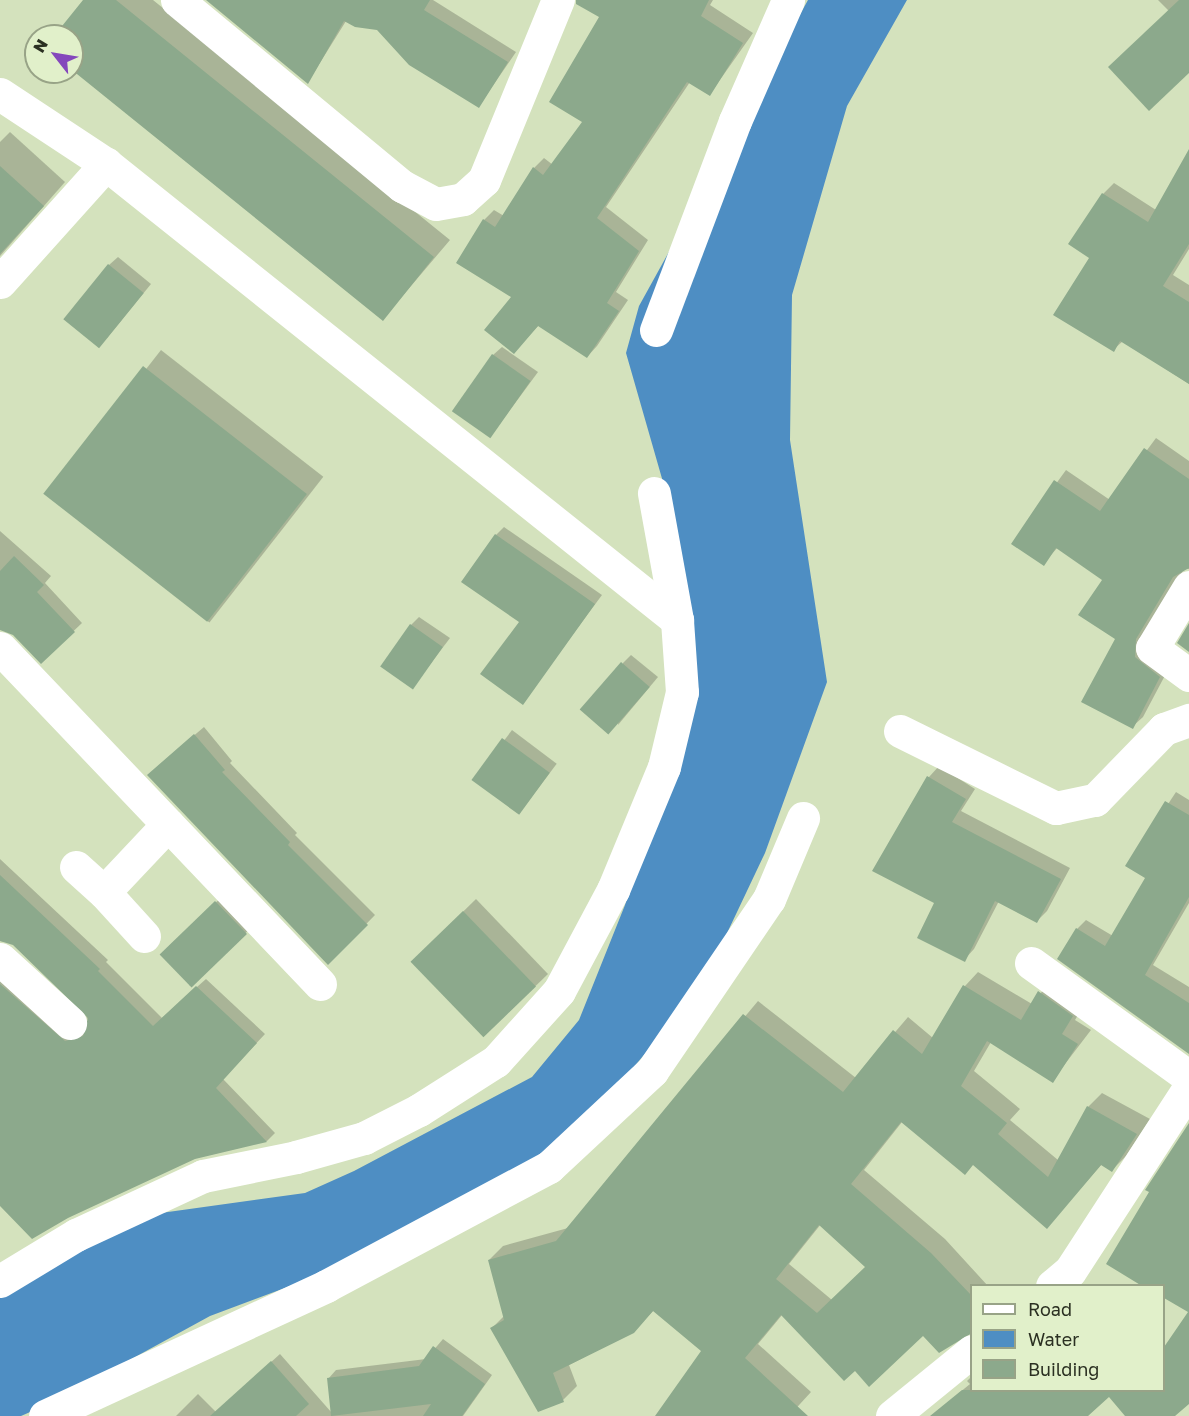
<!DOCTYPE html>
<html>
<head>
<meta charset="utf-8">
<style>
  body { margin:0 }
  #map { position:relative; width:1189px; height:1416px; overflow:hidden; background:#d4e2bd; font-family:"Golos Text",sans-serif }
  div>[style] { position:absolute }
  .water>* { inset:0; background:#4e8ec3 }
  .shadow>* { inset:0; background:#0003; transform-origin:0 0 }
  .building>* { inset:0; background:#8ca98c; transform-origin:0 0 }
  .minor>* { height:33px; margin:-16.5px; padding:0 16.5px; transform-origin:16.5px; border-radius:16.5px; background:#fff }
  span { translate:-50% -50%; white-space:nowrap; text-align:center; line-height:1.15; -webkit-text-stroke:6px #e1f0ca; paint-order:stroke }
  .legend { position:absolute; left:970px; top:1284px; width:195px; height:108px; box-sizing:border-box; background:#e1f0ca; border:2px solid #98a387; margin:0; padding:8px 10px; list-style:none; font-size:18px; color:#2b3022 }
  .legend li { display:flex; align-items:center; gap:12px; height:30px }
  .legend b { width:30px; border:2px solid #98a387 }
  .north { position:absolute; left:24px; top:24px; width:60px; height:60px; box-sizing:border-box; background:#e1f0ca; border:2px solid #98a387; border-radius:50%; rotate:301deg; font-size:16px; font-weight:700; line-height:24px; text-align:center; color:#2b3022 }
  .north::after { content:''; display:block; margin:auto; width:21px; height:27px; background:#8447bc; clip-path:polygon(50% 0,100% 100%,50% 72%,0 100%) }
</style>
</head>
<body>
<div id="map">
  <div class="water">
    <i style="clip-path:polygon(808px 0,907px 0,847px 106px,792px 295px,790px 440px,827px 682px,765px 853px,702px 986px,590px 1119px,476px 1201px,344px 1266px,210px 1316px,53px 1402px,21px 1416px,0 1416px,0 1295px,132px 1217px,305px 1193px,354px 1171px,532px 1077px,579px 1020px,625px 905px,691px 685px,665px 489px,626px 353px,639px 306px)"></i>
  </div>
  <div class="shadow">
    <i style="clip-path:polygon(85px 0,153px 0,450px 240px,383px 319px,72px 68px,72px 36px,56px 36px)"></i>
    <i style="clip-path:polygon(216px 0,433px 0,516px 52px,479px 106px,378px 28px,346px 21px,308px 82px)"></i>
    <i style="clip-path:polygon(594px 0,713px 0,710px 5px,753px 33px,710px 94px,690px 82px,606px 207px,648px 240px,616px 292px,628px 300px,597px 346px,587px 357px,539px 325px,514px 352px,513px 297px,484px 220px,494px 210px,504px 216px,534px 168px,544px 158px,553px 165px,585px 122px,601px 17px)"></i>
    <i style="clip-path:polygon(1158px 0,1189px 0,1189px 71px,1169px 11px)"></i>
    <i style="clip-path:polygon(10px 132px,65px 182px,0 256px,0 142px)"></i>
    <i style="clip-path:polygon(1189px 153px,1189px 249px,1173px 275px,1189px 285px,1189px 384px,1123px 341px,1113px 350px,1091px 258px,1103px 194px,1114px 183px,1156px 210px)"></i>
    <i style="clip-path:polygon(118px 257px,151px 284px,107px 338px,109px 265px)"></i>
    <i style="clip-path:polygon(502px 347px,538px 372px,490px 437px,493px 355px)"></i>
    <i style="left:161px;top:350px;width:206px;height:185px;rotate:38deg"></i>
    <i style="clip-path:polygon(1156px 438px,1189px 461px,1189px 569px,1184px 569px,1143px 635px,1170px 666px,1143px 717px,1132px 727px,1104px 580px,1058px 547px,1043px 564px,1013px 543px,1066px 470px,1110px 500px)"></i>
    <i style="clip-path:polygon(504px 527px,602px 595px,522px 703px,521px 622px,496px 535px)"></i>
    <i style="clip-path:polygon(0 531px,51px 576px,45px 583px,82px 623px,41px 662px,14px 634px,0 629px)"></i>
    <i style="clip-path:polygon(419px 617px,450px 638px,413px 687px,411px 625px)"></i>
    <i style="clip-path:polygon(631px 655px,658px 677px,618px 725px,623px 663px)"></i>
    <i style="clip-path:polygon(204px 727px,232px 761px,230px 763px,297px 833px,295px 835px,375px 915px,328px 963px,157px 767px)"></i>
    <i style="left:512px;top:730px;width:56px;height:63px;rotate:37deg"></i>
    <i style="clip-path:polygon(939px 766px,975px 789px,961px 811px,1070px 868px,1047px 911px,1037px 921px,999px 901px,974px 949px,964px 960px,936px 903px,874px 871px,929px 777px)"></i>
    <i style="clip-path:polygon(1176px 792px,1189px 800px,1189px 903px,1153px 965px,1189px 987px,1189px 1052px,1077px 929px,1086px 920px,1113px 936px,1147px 877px,1127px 866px)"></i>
    <i style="clip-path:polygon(0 859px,108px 960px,106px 962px,162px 1018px,206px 979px,265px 1034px,223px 1079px,275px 1133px,267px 1141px,0 1205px,0 968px,67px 1029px,85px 1033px,90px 1027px,84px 1009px,13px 943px,0 941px)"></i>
    <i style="clip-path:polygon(225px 894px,254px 925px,190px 986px,169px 946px)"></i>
    <i style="clip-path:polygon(476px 899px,548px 974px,484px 1036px,425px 949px)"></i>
    <i style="clip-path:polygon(evenodd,978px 972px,1032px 1004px,1053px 978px,1086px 1002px,1075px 1020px,1091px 1030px,1052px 1081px,991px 1042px,974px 1071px,1020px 1109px,1010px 1120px,1058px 1160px,1088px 1107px,1102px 1093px,1150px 1119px,1126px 1156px,1112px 1170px,1102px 1164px,1047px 1227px,974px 1164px,902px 1122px,864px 1170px,945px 1239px,988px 1286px,972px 1286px,972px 1332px,923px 1333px,855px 1369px,782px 1315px,758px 1344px,811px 1392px,789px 1416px,672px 1416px,703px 1350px,654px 1310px,633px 1332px,569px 1365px,577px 1386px,563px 1400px,539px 1410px,492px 1328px,504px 1316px,489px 1260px,503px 1246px,568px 1228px,758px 1001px,856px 1078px,908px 1017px,933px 1038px,965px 986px,978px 972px,821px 1224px,867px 1266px,832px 1300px,789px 1264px,821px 1224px)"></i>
    <i style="clip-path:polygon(1189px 1313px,1189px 1402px,1173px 1416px,1127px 1416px,1109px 1395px,1086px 1416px,961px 1416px,959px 1393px,970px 1384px,967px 1381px,972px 1376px,972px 1390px,1164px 1390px,1164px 1349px)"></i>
    <i style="clip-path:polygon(443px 1339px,492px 1375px,463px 1416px,176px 1416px,198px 1394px,216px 1412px,280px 1354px,332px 1413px,328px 1379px,336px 1370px,426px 1359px)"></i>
  </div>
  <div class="building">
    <i style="clip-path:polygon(83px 0,116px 0,434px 257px,383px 321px,72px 70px,72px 36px,54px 36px)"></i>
    <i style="clip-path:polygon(206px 0,430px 0,424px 10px,508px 62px,479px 108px,409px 65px,377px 30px,355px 27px,344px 21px,308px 84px)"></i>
    <i style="clip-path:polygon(576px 0,709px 0,701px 16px,743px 43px,710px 96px,687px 82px,597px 218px,639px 251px,607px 303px,619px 311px,587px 358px,538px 326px,514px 354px,484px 330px,511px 297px,456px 263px,483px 219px,495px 227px,533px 167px,543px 175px,582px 122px,549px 102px,599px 17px,576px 4px)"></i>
    <i style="clip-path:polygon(1179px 0,1189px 0,1189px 73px,1149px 111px,1108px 67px)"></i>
    <i style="clip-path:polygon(1189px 149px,1189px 244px,1163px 286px,1189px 302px,1189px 384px,1120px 341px,1114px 352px,1053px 315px,1089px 258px,1068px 244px,1102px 193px,1148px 222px)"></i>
    <i style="clip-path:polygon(0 166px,44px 206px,0 254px)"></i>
    <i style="left:108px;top:264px;width:46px;height:71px;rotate:39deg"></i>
    <i style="left:492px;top:354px;width:47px;height:70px;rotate:35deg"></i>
    <i style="left:143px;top:366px;width:208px;height:162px;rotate:38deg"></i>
    <i style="clip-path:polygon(1144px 448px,1189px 479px,1189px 568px,1173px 577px,1136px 639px,1135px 657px,1160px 677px,1133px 729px,1081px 702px,1115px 639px,1078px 615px,1102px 580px,1056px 548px,1044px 566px,1011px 544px,1054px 480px,1100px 511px)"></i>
    <i style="clip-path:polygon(495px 534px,595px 604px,523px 705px,480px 674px,519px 622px,461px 582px)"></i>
    <i style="clip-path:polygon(14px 556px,44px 585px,37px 592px,75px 632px,41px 664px,13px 635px,0 630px,0 571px)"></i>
    <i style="clip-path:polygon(1189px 623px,1189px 652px,1177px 643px)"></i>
    <i style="left:410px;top:624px;width:40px;height:52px;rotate:35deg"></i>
    <i style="left:621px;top:662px;width:38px;height:63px;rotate:41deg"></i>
    <i style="clip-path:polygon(194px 734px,225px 770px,222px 772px,290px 842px,288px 845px,368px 925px,328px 965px,147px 775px)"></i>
    <i style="left:502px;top:738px;width:59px;height:52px;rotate:36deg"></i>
    <i style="clip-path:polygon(927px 776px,966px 799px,952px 822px,1061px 879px,1037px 923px,995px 901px,965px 962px,917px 938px,934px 903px,872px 871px)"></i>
    <i style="clip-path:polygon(1165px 801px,1189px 815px,1189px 897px,1145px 975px,1189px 1003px,1189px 1054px,1057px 959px,1076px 928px,1105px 946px,1145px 878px,1125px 866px)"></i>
    <i style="clip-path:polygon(0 875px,100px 969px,98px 971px,153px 1026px,196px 986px,257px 1043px,216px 1088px,267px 1142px,195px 1159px,68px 1218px,32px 1239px,0 1206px,0 984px,65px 1041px,83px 1036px,88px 1018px,13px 945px,0 941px)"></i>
    <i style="left:215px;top:901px;width:46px;height:77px;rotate:46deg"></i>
    <i style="left:463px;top:911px;width:105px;height:73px;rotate:46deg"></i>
    <i style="clip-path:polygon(evenodd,963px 985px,1021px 1020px,1038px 991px,1073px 1016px,1062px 1034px,1078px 1044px,1053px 1083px,987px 1041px,961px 1086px,1007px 1123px,998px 1134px,1048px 1177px,1087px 1106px,1137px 1134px,1112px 1172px,1101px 1165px,1047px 1229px,973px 1165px,965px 1175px,901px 1122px,851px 1184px,931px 1253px,972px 1296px,972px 1333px,939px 1353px,923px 1336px,869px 1387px,855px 1371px,844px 1381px,781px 1315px,745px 1358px,808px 1416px,655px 1416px,701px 1351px,653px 1311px,634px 1333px,553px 1373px,564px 1402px,538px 1412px,490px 1328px,504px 1320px,488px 1260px,556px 1241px,743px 1014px,843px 1092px,893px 1030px,922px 1054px,963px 985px,819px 1225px,865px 1267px,817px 1313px,776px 1279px,819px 1225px)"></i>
    <i style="clip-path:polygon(1189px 1123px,1189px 1404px,1175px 1416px,1125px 1416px,1109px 1397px,1088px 1416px,930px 1416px,962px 1390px,1164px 1390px,1164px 1347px,1188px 1312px,1164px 1298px,1164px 1286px,1142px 1286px,1106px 1264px,1149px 1192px,1145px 1190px)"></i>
    <i style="clip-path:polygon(433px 1346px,485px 1384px,462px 1416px,423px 1416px,431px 1404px,331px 1416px,327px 1378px,419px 1366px)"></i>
    <i style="clip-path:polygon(271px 1361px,309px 1404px,296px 1416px,210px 1416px)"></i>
  </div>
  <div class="minor">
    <i style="left:177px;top:0;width:292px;rotate:39.6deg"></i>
    <i style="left:402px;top:186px;width:38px;rotate:28deg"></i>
    <i style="left:436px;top:204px;width:27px;rotate:-10deg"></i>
    <i style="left:463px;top:199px;width:28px;rotate:-42deg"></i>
    <i style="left:484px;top:180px;width:195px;rotate:-67.7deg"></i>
    <i style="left:0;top:94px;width:127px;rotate:33.4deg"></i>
    <i style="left:106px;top:164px;width:731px;rotate:38.61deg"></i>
    <i style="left:0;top:282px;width:159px;rotate:-48.1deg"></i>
    <i style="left:656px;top:330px;width:223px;rotate:-69.3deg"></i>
    <i style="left:735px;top:121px;width:132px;rotate:-66.3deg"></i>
    <i style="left:1189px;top:587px;width:71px;rotate:121.2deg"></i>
    <i style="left:1152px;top:648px;width:46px;rotate:36.1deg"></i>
    <i style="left:0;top:648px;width:464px;rotate:46.4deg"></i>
    <i style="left:900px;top:731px;width:174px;rotate:26.3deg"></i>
    <i style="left:1056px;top:808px;width:40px;rotate:-12deg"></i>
    <i style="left:1095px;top:800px;width:99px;rotate:-45.8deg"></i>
    <i style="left:1164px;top:729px;width:27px;rotate:-20deg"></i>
    <i style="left:76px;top:867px;width:38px;rotate:42deg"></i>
    <i style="left:144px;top:936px;width:59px;rotate:-132.3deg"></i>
    <i style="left:104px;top:892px;width:93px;rotate:-46.7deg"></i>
    <i style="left:0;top:959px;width:95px;rotate:42.4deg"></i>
    <i style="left:1031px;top:963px;width:195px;rotate:35.8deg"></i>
    <i style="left:0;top:1281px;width:89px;rotate:-31.2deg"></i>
    <i style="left:76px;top:1235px;width:140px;rotate:-24.9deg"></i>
    <i style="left:203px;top:1176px;width:95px;rotate:-11.5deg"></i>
    <i style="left:296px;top:1157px;width:71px;rotate:-15.6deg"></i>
    <i style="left:364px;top:1138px;width:62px;rotate:-27deg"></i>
    <i style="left:419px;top:1110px;width:91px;rotate:-32.5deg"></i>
    <i style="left:496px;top:1061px;width:94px;rotate:-48deg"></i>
    <i style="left:559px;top:991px;width:115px;rotate:-61.9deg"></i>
    <i style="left:613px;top:890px;width:133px;rotate:-67.5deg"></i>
    <i style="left:664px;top:767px;width:77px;rotate:-76.5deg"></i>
    <i style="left:682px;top:692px;width:72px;rotate:-94deg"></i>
    <i style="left:677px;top:620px;width:129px;rotate:-100.3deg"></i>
    <i style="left:1052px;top:1286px;width:23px;rotate:-40deg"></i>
    <i style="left:1070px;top:1271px;width:218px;rotate:-57deg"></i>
    <i style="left:45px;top:1416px;width:310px;rotate:-24.8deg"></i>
    <i style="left:326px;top:1286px;width:253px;rotate:-28.1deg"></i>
    <i style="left:549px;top:1167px;width:141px;rotate:-43deg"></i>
    <i style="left:652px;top:1071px;width:208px;rotate:-55.8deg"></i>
    <i style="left:769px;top:899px;width:88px;rotate:-67.2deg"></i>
    <i style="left:892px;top:1416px;width:103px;rotate:-39.1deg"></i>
  </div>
  <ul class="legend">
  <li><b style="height:8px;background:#fff"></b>Road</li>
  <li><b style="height:16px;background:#4e8ec3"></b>Water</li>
  <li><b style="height:16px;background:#8ca98c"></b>Building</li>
  </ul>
  <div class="north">N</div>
</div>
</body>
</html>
